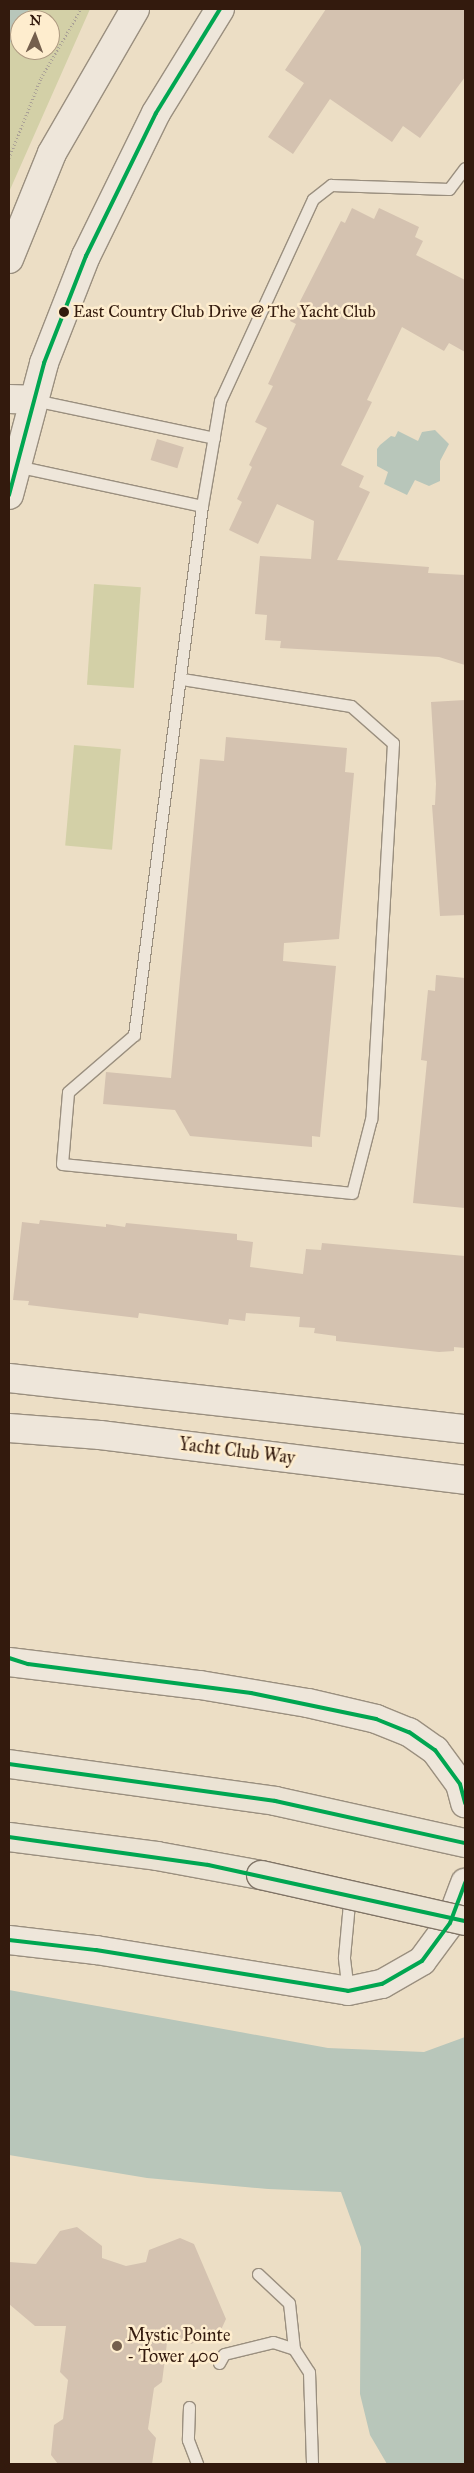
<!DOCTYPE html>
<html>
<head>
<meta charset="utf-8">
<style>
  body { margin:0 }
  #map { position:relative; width:474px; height:2473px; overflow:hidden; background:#ecdec5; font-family:"IM FELL Great Primer",serif }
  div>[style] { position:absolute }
  .green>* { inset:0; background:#d3d0a7; transform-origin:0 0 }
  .water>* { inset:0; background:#b8c6ba }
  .building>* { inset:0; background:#d4c2b0; transform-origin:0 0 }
  .path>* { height:3px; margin-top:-1.5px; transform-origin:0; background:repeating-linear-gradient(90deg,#aba297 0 1px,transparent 0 3.5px) }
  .roads { filter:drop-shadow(1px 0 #9a8f7f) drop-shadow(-1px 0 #9a8f7f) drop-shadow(0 1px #9a8f7f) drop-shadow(0 -1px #9a8f7f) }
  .lane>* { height:11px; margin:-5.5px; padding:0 5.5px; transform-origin:5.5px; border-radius:5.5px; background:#eee6da }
  .secondary>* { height:28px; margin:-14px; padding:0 14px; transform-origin:14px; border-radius:14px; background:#eee6da }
  .highway>* { height:28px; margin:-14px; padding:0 14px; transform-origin:14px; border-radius:14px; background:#ebe3d4 }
  .bridges { filter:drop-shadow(1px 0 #807466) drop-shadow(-1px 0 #807466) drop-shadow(0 1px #807466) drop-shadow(0 -1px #807466) }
  .highway-bridge>* { height:28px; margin:-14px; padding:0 14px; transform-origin:14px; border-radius:14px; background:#ebe3d4 }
  .bus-1>* { height:4px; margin:-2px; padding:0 2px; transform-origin:2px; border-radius:2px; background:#00a651 }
  .dots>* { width:14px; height:14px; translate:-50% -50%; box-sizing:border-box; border:2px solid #feedce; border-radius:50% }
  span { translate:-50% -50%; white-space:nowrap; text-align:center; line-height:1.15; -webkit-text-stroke:5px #feedce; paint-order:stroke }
  .bus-label { font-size:17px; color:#331a0d }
  .left { translate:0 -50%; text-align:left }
  .street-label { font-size:18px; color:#331a0d }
  .poi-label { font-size:18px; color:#331a0d }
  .frame { position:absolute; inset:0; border:10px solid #331a0d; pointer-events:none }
  .north { position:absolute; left:10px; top:10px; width:50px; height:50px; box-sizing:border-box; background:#feedce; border:1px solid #ad9981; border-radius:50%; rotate:2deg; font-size:14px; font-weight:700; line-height:20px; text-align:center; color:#331a0d }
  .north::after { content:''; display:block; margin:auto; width:18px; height:22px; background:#745f4d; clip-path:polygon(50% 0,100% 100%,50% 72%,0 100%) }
</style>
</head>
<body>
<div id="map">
  <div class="green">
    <i style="clip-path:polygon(evenodd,9px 9px,90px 9px,9px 192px,9px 9px,20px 20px,50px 20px,50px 50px,20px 50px,20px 20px)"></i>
    <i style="left:94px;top:584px;width:47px;height:101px;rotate:4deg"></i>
    <i style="left:74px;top:745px;width:47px;height:101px;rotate:5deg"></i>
  </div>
  <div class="water">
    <i style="clip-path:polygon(9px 9px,29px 9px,9px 45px)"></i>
    <i style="clip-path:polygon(435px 430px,449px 444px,440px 461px,440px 481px,429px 486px,415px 480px,407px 495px,384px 484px,388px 472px,377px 466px,377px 449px,380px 445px,391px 436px,395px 437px,398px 431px,418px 441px,422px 432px)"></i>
    <i style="clip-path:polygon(9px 1990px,328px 2048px,424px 2052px,465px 2037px,465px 2464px,387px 2464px,370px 2435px,360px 2394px,361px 2247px,341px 2192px,268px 2189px,147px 2178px,9px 2155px)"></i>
  </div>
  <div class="building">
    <i style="clip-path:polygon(326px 9px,465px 9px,465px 77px,420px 138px,403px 126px,392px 142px,330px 99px,293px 154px,268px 137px,304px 83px,285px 70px)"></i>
    <i style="clip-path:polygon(352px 208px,374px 219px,379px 208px,419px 227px,415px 237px,423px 241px,416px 255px,465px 280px,465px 352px,449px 343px,444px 351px,402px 327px,367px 400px,372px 402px,341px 465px,364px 476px,359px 487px,370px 492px,337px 560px,429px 567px,428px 573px,465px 575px,465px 665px,439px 657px,280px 648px,281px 641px,265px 640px,267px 615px,255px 614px,260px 556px,311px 559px,314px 521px,277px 504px,258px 544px,229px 530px,242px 502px,237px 499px,252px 467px,249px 465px,267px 428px,255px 422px,273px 386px,268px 384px,296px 324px,290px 321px,341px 221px,345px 223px)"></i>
    <i style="left:157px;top:439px;width:28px;height:22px;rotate:17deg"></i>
    <i style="clip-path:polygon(465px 700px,465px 915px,440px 916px,432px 805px,435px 805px,436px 784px,431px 702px)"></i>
    <i style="clip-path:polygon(226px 737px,347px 748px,345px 772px,354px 773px,339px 939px,284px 943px,283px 961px,336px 966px,320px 1137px,312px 1136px,312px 1147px,190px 1136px,175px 1110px,103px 1104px,106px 1072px,171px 1078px,200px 759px,224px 761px)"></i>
    <i style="clip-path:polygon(436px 975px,465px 978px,465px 1208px,413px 1203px,427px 1061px,421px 1060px,428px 990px,435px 991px)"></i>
    <i style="clip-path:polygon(40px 1220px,106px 1227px,106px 1224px,125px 1227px,126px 1223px,237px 1234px,237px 1240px,253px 1242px,250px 1267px,303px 1274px,306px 1249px,321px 1250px,322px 1243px,465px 1256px,465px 1348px,454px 1347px,454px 1351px,439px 1352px,336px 1341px,336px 1336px,314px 1333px,315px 1328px,299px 1327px,300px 1317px,246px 1313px,245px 1321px,229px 1319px,228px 1325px,139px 1313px,138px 1318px,28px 1305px,29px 1301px,13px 1300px,22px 1222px,39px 1224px)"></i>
    <i style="clip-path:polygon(77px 2227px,102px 2246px,102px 2258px,126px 2266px,146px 2262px,149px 2250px,180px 2238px,194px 2244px,226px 2319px,220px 2332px,191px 2344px,168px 2335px,162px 2382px,154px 2388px,148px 2429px,156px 2438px,152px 2464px,58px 2464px,51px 2455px,54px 2425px,63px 2419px,68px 2380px,60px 2372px,66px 2326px,35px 2326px,9px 2304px,9px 2262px,36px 2264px,60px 2231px)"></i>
  </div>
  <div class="path">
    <i style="left:9px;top:158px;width:86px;rotate:-68.2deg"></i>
    <i style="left:41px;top:78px;width:80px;rotate:-59.9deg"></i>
  </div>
  <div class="roads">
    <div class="lane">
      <i style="left:34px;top:400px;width:184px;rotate:11.9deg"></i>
      <i style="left:16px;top:466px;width:190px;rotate:12.1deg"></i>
      <i style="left:182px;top:679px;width:171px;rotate:9.1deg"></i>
      <i style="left:351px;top:706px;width:56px;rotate:41.4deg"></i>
      <i style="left:393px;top:743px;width:377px;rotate:93.3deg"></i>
      <i style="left:371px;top:1119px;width:76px;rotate:104.4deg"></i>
      <i style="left:352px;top:1193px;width:291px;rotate:-174.3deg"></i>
      <i style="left:62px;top:1164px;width:72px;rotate:-85.2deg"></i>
      <i style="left:68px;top:1092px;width:87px;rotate:-40.8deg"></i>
      <i style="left:134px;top:1035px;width:533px;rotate:-82.68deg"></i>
      <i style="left:202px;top:506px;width:107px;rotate:-80.3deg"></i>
      <i style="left:220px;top:401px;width:222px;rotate:-65.3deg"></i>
      <i style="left:313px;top:199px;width:23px;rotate:-38deg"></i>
      <i style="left:331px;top:185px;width:118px;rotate:1.9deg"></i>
      <i style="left:449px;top:189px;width:26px;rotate:-53deg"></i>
      <i style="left:348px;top:1991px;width:34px;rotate:-97deg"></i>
      <i style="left:344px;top:1957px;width:54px;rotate:-84.7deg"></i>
      <i style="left:258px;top:2274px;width:42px;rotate:43.1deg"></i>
      <i style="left:289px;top:2303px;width:46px;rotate:83.8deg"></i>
      <i style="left:294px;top:2349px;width:27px;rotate:57deg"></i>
      <i style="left:309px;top:2372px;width:92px;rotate:88.1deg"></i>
      <i style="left:219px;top:2363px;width:10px;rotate:-61deg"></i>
      <i style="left:224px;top:2354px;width:50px;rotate:-13.8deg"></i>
      <i style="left:273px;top:2342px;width:22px;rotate:18deg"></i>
      <i style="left:189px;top:2407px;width:33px;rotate:92deg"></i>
      <i style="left:188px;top:2440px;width:26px;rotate:69deg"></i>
    </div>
    <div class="secondary">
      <i style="left:9px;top:259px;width:114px;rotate:-67.9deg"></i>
      <i style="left:52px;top:153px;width:166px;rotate:-60deg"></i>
      <i style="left:9px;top:399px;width:24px;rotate:2deg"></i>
      <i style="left:9px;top:495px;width:137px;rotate:-75.1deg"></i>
      <i style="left:44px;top:363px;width:115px;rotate:-68.6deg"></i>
      <i style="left:86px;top:256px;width:159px;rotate:-63.9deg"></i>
      <i style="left:156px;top:113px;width:122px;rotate:-58.4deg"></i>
      <i style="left:9px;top:1378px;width:459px;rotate:6.4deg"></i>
      <i style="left:9px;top:1428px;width:91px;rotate:4.4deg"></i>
      <i style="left:100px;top:1435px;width:368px;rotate:7deg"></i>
      <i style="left:9px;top:1662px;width:192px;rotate:6.9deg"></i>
      <i style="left:200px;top:1685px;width:109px;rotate:9.5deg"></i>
      <i style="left:308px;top:1703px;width:70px;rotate:13.2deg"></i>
      <i style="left:376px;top:1719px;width:35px;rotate:22deg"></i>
      <i style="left:409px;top:1732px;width:32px;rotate:35deg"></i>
      <i style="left:435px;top:1750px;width:42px;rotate:53.7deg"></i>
      <i style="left:460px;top:1784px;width:20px;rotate:75deg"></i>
      <i style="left:9px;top:1940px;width:88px;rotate:6.6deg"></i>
      <i style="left:96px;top:1950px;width:255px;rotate:9.2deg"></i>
      <i style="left:348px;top:1991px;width:35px;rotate:-12deg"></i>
      <i style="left:382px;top:1984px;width:46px;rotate:-29.9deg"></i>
      <i style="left:422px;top:1961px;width:47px;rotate:-53.6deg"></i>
      <i style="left:450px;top:1923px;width:43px;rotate:-69.4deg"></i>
    </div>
    <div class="highway">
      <i style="left:9px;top:1764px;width:269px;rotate:7.9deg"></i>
      <i style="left:275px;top:1801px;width:195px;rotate:12.5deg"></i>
      <i style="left:9px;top:1837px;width:149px;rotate:7.3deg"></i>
      <i style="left:157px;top:1856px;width:106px;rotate:10.4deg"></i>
    </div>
  </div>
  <div class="bridges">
    <div class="highway-bridge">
      <i style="left:261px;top:1875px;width:209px;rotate:12.7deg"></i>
    </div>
  </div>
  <div class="bus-1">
    <i style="left:9px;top:495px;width:137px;rotate:-75.1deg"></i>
    <i style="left:44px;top:363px;width:115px;rotate:-68.6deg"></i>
    <i style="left:86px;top:256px;width:159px;rotate:-63.9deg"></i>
    <i style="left:156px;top:113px;width:122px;rotate:-58.4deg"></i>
    <i style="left:9px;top:1658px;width:20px;rotate:18deg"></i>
    <i style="left:28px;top:1664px;width:225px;rotate:7.4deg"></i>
    <i style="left:251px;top:1693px;width:128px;rotate:11.7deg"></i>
    <i style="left:376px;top:1719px;width:35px;rotate:22deg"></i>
    <i style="left:409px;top:1732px;width:32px;rotate:35deg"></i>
    <i style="left:435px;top:1750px;width:42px;rotate:53.7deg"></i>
    <i style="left:460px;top:1784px;width:20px;rotate:75deg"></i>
    <i style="left:9px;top:1764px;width:269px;rotate:7.9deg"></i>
    <i style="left:275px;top:1801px;width:195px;rotate:12.5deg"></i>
    <i style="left:9px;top:1837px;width:201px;rotate:8deg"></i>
    <i style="left:208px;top:1865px;width:263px;rotate:12.3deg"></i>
    <i style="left:9px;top:1940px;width:88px;rotate:6.6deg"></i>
    <i style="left:96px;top:1950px;width:255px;rotate:9.2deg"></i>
    <i style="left:348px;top:1991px;width:35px;rotate:-12deg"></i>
    <i style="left:382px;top:1984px;width:46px;rotate:-29.9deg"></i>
    <i style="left:422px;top:1961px;width:47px;rotate:-53.6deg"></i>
    <i style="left:450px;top:1923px;width:43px;rotate:-69.4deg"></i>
  </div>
  <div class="dots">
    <i style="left:64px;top:312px;background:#331a0d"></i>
    <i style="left:117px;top:2346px;background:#745f4d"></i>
  </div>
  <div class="bus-label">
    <span class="left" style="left:73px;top:312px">East Country Club Drive @ The Yacht Club</span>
  </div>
  <div class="street-label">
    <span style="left:237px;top:1451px;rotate:7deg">Yacht Club Way</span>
  </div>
  <div class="poi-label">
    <span class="left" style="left:127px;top:2346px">Mystic Pointe<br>- Tower 400</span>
  </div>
  <div class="frame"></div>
  <div class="north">N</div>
</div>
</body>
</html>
